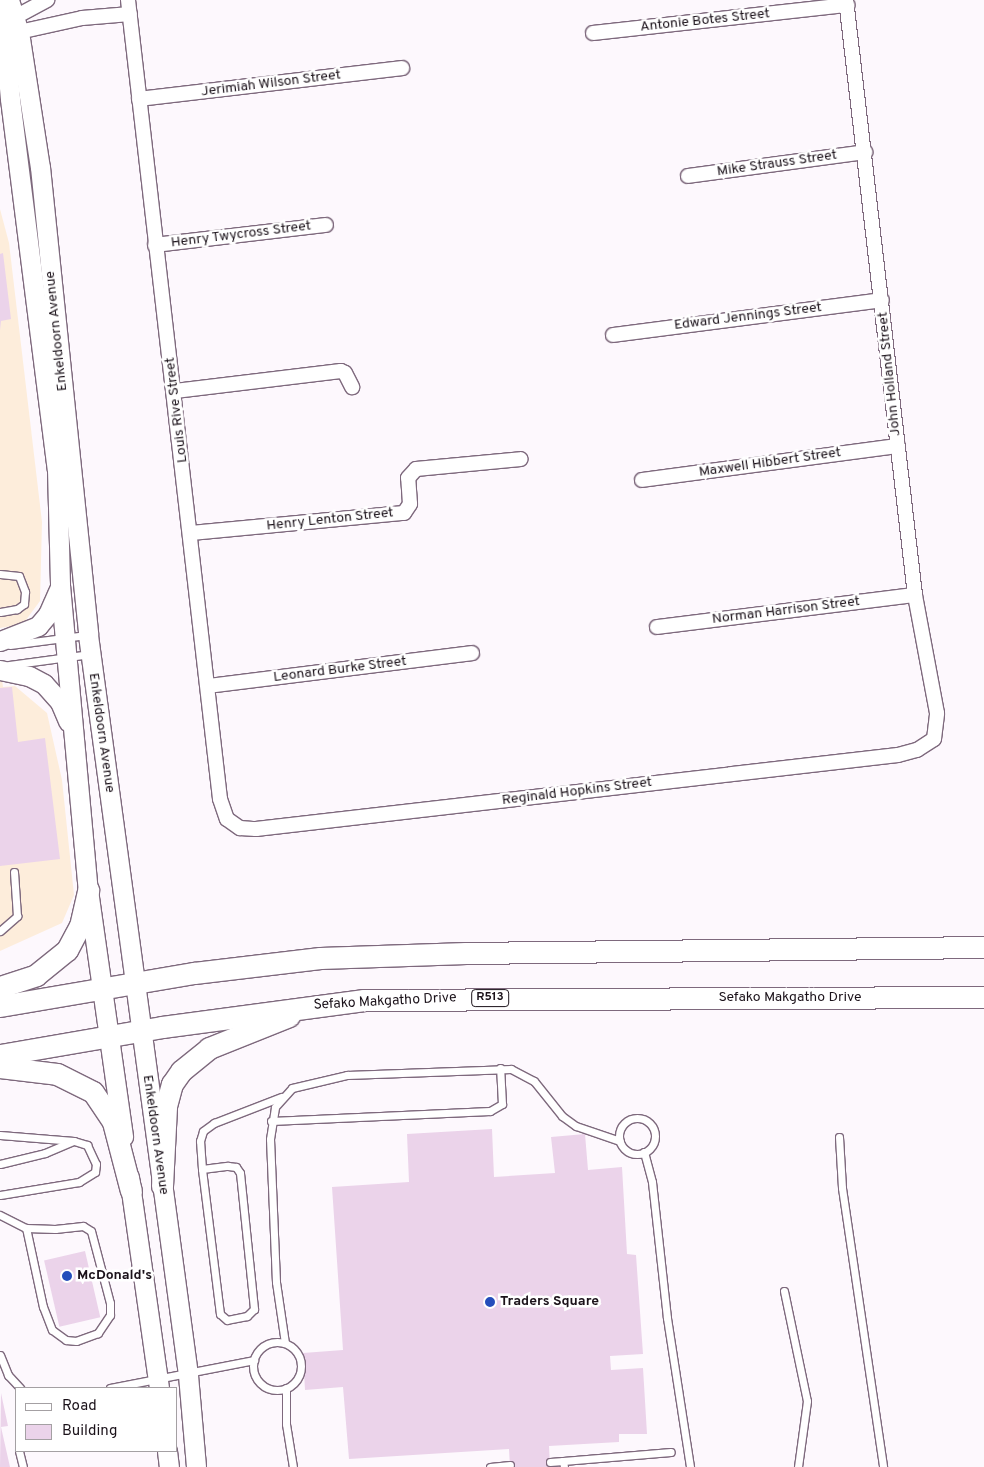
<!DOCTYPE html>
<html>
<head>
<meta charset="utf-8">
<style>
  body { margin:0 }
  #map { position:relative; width:984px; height:1467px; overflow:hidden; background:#fdf8fd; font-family:Overpass,sans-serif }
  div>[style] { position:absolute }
  .commercial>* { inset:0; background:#fdeddb }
  .building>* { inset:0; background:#ebd3ea; transform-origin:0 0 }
  .roads { filter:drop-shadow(1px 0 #7e697d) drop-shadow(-1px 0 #7e697d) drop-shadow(0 1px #7e697d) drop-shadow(0 -1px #7e697d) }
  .lane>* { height:7px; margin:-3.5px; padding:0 3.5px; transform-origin:3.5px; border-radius:3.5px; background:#fff }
  .lane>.ring { margin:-3.5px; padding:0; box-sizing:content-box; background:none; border:7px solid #fff; border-radius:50% }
  .street>* { height:14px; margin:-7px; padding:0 7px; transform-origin:7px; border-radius:7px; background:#fff }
  .secondary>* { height:19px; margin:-9.5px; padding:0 9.5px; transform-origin:9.5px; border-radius:9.5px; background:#fff }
  .primary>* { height:21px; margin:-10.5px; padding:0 10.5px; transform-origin:10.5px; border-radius:10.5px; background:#fff }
  .dots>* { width:14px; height:14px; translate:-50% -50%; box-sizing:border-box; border:2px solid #fff; border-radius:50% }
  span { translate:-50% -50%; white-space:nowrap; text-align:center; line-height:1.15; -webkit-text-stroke:5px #fff; paint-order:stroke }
  .shield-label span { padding:1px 4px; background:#fff; border:1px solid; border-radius:4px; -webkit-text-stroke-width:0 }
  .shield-label { font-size:12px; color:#1b121a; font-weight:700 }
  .street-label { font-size:14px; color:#1b121a }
  .poi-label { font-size:14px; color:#1b121a; font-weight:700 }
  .left { translate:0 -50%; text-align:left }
  .legend { position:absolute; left:15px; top:1387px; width:162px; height:65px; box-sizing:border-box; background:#fff; border:1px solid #a4a0a3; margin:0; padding:6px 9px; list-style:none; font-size:15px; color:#1b121a }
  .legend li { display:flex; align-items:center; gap:10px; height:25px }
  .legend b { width:25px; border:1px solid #a4a0a3 }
</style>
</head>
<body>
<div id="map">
  <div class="commercial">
    <i style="clip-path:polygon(0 209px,9px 243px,42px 522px,40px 601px,23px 624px,0 628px)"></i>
    <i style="clip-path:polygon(0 662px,3px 687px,15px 686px,47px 713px,62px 780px,74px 895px,62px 923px,0 951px)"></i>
  </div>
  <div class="building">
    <i style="clip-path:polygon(3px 253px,11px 319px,1px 321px,0 330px,0 254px)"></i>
    <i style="clip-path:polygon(12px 687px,18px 742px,45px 738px,60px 859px,0 866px,0 688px)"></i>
    <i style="clip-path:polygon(492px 1129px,494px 1177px,555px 1173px,551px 1137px,585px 1134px,588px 1170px,622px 1167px,627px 1254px,636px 1255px,643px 1354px,610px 1356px,611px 1370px,643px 1368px,647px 1434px,619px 1434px,619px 1442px,549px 1446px,550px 1467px,510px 1467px,509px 1449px,349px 1459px,343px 1387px,305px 1390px,303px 1353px,343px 1350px,332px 1187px,409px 1182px,407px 1134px)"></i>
    <i style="left:85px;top:1251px;width:68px;height:42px;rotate:77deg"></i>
    <i style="clip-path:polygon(1px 1393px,8px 1426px,1px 1427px,10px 1467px,0 1467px)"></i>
  </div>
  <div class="roads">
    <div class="lane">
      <i style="left:0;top:574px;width:19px;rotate:6deg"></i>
      <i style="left:19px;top:576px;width:17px;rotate:69deg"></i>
      <i style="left:25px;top:592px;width:12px;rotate:95deg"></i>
      <i style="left:24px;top:604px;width:9px;rotate:144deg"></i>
      <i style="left:17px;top:609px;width:17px;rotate:170deg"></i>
      <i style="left:10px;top:645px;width:77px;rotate:-7.5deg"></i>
      <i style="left:9px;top:665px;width:82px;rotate:-7.7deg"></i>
      <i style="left:0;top:931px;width:23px;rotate:-41deg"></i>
      <i style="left:17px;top:916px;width:44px;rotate:-93.9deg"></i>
      <i class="ring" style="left:619px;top:1118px;width:29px;height:29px"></i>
      <i style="left:271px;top:1121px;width:219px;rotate:-2.6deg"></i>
      <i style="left:490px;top:1111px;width:14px;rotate:-30deg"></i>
      <i style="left:502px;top:1104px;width:36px;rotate:-93deg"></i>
      <i style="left:0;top:1135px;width:74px;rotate:4.6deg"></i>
      <i style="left:74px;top:1141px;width:14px;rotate:17deg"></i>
      <i style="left:87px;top:1145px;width:21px;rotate:65deg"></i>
      <i style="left:96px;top:1164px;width:8px;rotate:97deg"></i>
      <i style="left:95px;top:1172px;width:19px;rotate:148deg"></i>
      <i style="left:79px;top:1182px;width:80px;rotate:170.7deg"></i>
      <i style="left:839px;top:1137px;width:51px;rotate:86.6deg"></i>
      <i style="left:842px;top:1188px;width:282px;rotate:81.6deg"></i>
      <i style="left:644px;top:1152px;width:31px;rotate:75deg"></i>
      <i style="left:652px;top:1182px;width:137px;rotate:83.7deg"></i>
      <i style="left:667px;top:1318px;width:151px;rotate:81.2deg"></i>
      <i style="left:0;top:1164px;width:46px;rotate:-13.7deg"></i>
      <i style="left:45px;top:1153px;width:30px;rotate:-23deg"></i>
      <i style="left:202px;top:1169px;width:26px;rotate:-7deg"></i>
      <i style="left:228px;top:1166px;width:8px;rotate:7deg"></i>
      <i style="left:236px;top:1167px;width:7px;rotate:56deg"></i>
      <i style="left:240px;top:1173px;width:137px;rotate:84.1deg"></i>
      <i style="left:254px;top:1309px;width:10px;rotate:135deg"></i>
      <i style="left:247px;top:1316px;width:20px;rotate:169deg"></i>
      <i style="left:227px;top:1320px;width:9px;rotate:-139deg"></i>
      <i style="left:220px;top:1314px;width:146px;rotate:-97.1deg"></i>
      <i style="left:202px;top:1169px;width:28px;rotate:-94deg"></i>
      <i style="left:200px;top:1141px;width:10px;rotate:-73deg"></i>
      <i style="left:203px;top:1131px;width:14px;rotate:-36deg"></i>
      <i style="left:214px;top:1123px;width:72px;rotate:-21.2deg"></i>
      <i style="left:0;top:1215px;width:29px;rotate:27deg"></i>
      <i style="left:26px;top:1228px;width:29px;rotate:2deg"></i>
      <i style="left:55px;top:1229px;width:28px;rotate:-6deg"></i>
      <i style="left:83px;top:1226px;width:9px;rotate:32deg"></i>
      <i style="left:91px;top:1231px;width:74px;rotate:75.2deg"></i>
      <i style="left:110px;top:1303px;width:12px;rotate:90deg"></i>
      <i style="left:110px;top:1315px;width:22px;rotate:124deg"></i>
      <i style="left:98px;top:1333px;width:23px;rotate:160deg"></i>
      <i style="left:76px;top:1341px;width:10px;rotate:-174deg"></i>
      <i style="left:66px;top:1340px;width:17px;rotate:-144deg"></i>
      <i style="left:52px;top:1330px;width:25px;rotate:-111deg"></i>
      <i style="left:43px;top:1307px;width:81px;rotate:-102.1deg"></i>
      <i style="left:784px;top:1291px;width:112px;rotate:78.2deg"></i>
      <i style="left:807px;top:1401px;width:67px;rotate:97.8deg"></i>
      <i class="ring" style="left:253px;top:1342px;width:41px;height:41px"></i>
      <i style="left:285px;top:1343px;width:62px;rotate:-98.4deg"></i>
      <i style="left:276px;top:1282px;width:143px;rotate:-92.4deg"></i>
      <i style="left:270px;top:1139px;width:32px;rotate:-81deg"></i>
      <i style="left:275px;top:1107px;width:25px;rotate:-48deg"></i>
      <i style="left:292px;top:1088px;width:57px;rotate:-13.3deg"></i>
      <i style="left:347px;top:1075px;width:164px;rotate:-2.1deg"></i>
      <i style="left:511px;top:1069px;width:26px;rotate:28deg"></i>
      <i style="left:534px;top:1081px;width:45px;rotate:51.3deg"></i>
      <i style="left:562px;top:1116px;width:17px;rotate:36deg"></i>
      <i style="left:576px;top:1126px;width:46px;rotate:18.8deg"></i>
      <i style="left:0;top:1355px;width:22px;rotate:68deg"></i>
      <i style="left:8px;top:1375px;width:18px;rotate:47deg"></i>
      <i style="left:110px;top:1388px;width:147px;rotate:-11deg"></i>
      <i style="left:286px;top:1388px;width:36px;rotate:90deg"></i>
      <i style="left:286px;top:1424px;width:44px;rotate:80.8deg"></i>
      <i style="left:19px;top:1451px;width:16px;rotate:76deg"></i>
      <i style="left:550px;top:1462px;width:13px;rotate:-4deg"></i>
      <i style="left:490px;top:1467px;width:20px;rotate:-6deg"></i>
      <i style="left:564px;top:1467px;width:6px;rotate:-99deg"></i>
      <i style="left:563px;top:1461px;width:108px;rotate:-4.8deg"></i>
    </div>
    <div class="street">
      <i style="left:128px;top:0;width:804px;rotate:83.43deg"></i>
      <i style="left:220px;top:799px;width:21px;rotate:71deg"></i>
      <i style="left:227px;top:819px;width:16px;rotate:35deg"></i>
      <i style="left:240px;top:828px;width:16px;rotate:4deg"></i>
      <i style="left:256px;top:829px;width:646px;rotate:-6.58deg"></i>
      <i style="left:898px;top:755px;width:20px;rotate:-15deg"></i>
      <i style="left:917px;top:750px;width:20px;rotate:-33deg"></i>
      <i style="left:934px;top:739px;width:26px;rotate:-83deg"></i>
      <i style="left:937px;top:713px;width:120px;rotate:-100.6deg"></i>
      <i style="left:915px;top:595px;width:599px;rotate:-96.61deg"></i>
      <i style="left:6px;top:22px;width:47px;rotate:-28.2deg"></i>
      <i style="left:593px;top:33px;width:256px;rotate:-6.3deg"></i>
      <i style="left:10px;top:34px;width:74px;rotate:-12.5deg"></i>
      <i style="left:82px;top:18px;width:48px;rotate:-4.8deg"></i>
      <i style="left:139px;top:99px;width:265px;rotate:-6.7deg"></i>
      <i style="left:688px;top:176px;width:179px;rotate:-7.7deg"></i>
      <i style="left:155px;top:245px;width:172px;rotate:-6.7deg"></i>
      <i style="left:613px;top:335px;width:271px;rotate:-7.4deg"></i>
      <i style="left:175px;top:391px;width:167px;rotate:-6.9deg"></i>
      <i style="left:341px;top:371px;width:4px;rotate:27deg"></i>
      <i style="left:345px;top:373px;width:16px;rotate:63deg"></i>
      <i style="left:642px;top:480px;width:258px;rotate:-7.6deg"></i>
      <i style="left:191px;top:533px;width:214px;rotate:-5.4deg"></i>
      <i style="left:404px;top:513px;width:11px;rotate:-56deg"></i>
      <i style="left:410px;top:504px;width:26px;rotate:-94deg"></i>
      <i style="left:408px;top:478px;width:12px;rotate:-48deg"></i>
      <i style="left:416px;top:469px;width:105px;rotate:-5.4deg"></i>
      <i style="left:657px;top:627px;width:260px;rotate:-7.1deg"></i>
      <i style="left:208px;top:686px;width:266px;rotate:-7.1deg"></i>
    </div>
    <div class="secondary">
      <i style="left:1px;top:0;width:99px;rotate:84.8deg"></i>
      <i style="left:10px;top:99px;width:373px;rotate:82.8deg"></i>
      <i style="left:57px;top:469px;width:116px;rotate:88.5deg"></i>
      <i style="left:60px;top:585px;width:306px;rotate:84.8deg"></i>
      <i style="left:88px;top:890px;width:249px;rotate:81.9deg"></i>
      <i style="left:9px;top:0;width:34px;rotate:73deg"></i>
      <i style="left:19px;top:32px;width:137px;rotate:81.2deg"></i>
      <i style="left:40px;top:167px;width:470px;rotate:84.1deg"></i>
      <i style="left:88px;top:635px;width:747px;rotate:82.3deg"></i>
      <i style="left:188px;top:1375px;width:92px;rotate:85deg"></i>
      <i style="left:0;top:641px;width:41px;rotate:-21.5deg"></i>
      <i style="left:38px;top:626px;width:16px;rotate:-50deg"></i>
      <i style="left:48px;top:614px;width:30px;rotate:-66deg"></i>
      <i style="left:0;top:670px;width:30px;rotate:12deg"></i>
      <i style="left:29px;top:676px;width:17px;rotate:28deg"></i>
      <i style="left:44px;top:684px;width:24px;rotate:48deg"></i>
      <i style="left:60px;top:702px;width:21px;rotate:67deg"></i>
      <i style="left:129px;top:1177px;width:213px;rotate:81.9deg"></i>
      <i style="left:167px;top:1451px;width:16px;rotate:83deg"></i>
    </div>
    <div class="primary">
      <i style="left:0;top:987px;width:38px;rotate:-18deg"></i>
      <i style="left:36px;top:975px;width:40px;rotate:-39deg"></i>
      <i style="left:67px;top:950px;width:27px;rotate:-62deg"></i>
      <i style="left:80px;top:926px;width:37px;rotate:-77deg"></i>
      <i style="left:0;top:1006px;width:197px;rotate:-9.7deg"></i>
      <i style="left:194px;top:973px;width:127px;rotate:-6.8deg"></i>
      <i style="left:320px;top:958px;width:146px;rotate:-2deg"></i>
      <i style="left:466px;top:953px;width:518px;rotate:-0.66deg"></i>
      <i style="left:0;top:1055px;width:164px;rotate:-9.8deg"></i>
      <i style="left:162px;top:1027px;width:204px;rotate:-7.6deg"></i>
      <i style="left:364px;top:1000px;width:620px;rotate:-0.28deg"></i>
      <i style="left:0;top:1067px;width:57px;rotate:7deg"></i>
      <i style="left:57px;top:1074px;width:40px;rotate:26.6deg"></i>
      <i style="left:93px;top:1092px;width:36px;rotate:56deg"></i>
      <i style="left:113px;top:1122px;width:71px;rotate:75.4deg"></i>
      <i style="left:162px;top:1186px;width:80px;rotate:-87.1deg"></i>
      <i style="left:166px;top:1106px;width:23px;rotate:-75deg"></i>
      <i style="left:172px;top:1084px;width:16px;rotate:-55deg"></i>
      <i style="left:181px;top:1071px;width:36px;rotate:-39deg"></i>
      <i style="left:209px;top:1048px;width:86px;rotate:-21.8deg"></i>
    </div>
  </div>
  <div class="dots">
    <i style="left:67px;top:1276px;background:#244dbb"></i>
    <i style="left:490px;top:1302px;background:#244dbb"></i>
  </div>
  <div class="shield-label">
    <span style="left:490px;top:998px">R513</span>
  </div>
  <div class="street-label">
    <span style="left:705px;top:21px;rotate:-6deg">Antonie Botes Street</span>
    <span style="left:271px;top:84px;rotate:-7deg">Jerimiah Wilson Street</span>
    <span style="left:777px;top:164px;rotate:-8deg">Mike Strauss Street</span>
    <span style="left:241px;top:235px;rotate:-7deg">Henry Twycross Street</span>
    <span style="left:748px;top:317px;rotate:-7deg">Edward Jennings Street</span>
    <span style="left:57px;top:331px;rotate:-96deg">Enkeldoorn Avenue</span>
    <span style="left:890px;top:374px;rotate:-96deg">John Holland Street</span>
    <span style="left:177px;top:410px;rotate:-97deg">Louis Rive Street</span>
    <span style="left:770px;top:463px;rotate:-8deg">Maxwell Hibbert Street</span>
    <span style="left:330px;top:520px;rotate:-6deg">Henry Lenton Street</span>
    <span style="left:786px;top:611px;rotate:-7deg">Norman Harrison Street</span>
    <span style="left:340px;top:670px;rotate:-7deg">Leonard Burke Street</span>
    <span style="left:101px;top:733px;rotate:82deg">Enkeldoorn Avenue</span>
    <span style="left:577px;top:792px;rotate:-7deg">Reginald Hopkins Street</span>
    <span style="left:790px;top:998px">Sefako Makgatho Drive</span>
    <span style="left:385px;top:1002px;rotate:-3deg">Sefako Makgatho Drive</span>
    <span style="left:155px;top:1135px;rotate:82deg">Enkeldoorn Avenue</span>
  </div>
  <div class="poi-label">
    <span class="left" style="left:77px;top:1276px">McDonald's</span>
    <span class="left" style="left:500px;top:1302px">Traders Square</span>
  </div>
  <ul class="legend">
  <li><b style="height:6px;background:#fff"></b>Road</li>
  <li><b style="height:14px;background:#ebd3ea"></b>Building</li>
  </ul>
</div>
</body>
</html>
